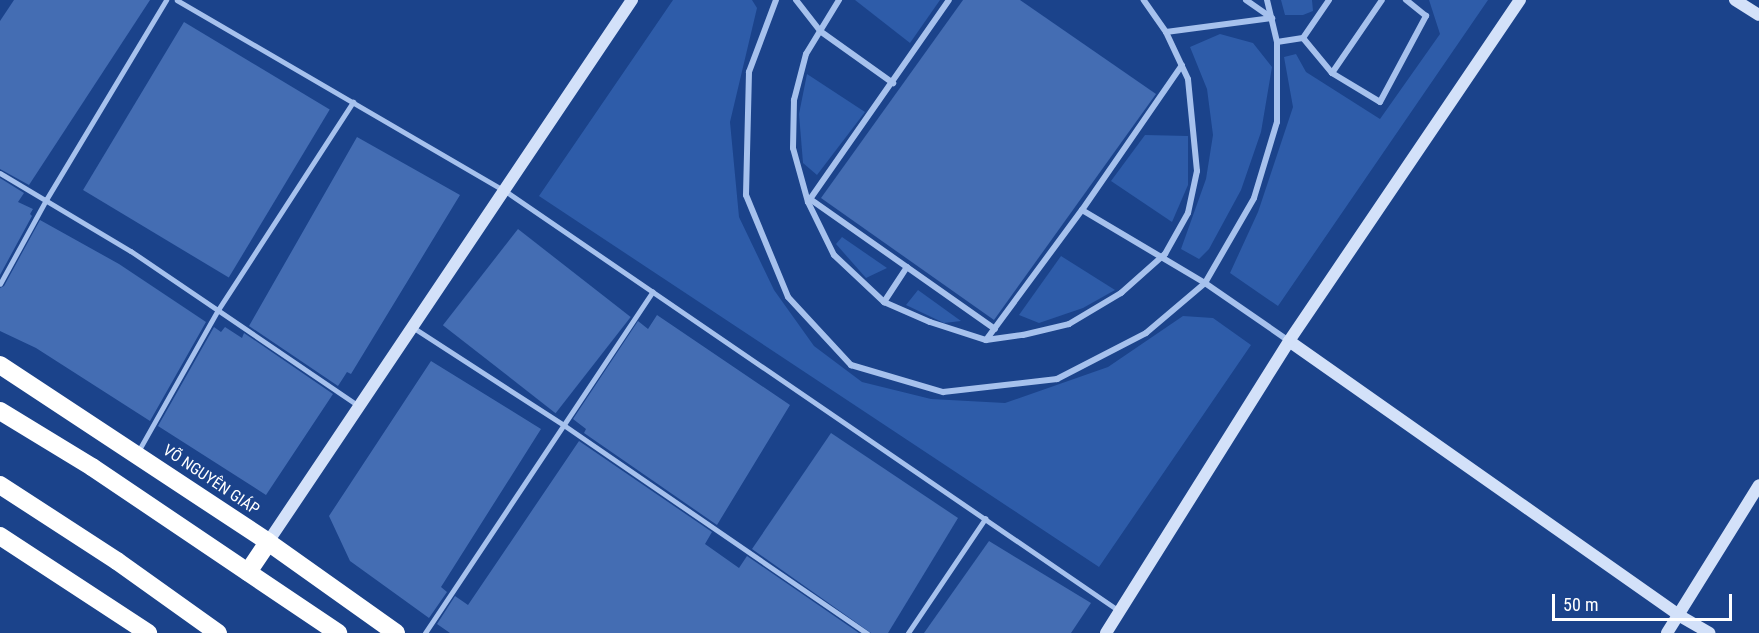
<!DOCTYPE html>
<html>
<head>
<meta charset="utf-8">
<style>
  body { margin:0 }
  #map { position:relative; width:1759px; height:633px; overflow:hidden; background:#1b438b; font-family:"Roboto Condensed",sans-serif }
  div>[style] { position:absolute }
  .green>* { inset:0; background:#2e5ca9 }
  .building>* { inset:0; background:#446db3; transform-origin:0 0 }
  .lane>* { height:4.5px; margin:-2.25px; padding:0 2.25px; transform-origin:2.25px; border-radius:2.25px; background:#a6c1ed }
  .street>* { height:6px; margin:-3px; padding:0 3px; transform-origin:3px; border-radius:3px; background:#a6c1ed }
  .secondary>* { height:12px; margin:-6px; padding:0 6px; transform-origin:6px; border-radius:6px; background:#d3e1f9 }
  .highway>* { height:18px; margin:-9px; padding:0 9px; transform-origin:9px; border-radius:9px; background:#fff }
  span { translate:-50% -50%; white-space:nowrap; text-align:center; line-height:1.15; -webkit-text-stroke:4.5px #1b438b; paint-order:stroke }
  .street-label { font-size:16px; color:#fff }
  .scale { position:absolute; left:1552px; top:594px; width:180px; height:27px; box-sizing:border-box; border:3px solid #fff; border-top:0; padding-left:8px; font-size:18px; line-height:21px; white-space:nowrap; color:#fff; -webkit-text-stroke:4px #1b438b; paint-order:stroke }
</style>
</head>
<body>
<div id="map">
  <div class="green">
    <i style="clip-path:polygon(673px 0,752px 0,757px 8px,730px 122px,739px 217px,774px 290px,814px 346px,862px 382px,931px 399px,1005px 403px,1108px 367px,1183px 316px,1213px 318px,1251px 345px,1099px 567px,539px 196px)"></i>
    <i style="clip-path:polygon(855px 0,940px 0,910px 43px)"></i>
    <i style="clip-path:polygon(1281px 0,1312px 0,1313px 11px,1303px 15px,1285px 15px)"></i>
    <i style="clip-path:polygon(1429px 0,1488px 0,1278px 306px,1230px 273px,1258px 212px,1293px 107px,1284px 57px,1296px 54px,1306px 72px,1380px 119px,1440px 34px)"></i>
    <i style="clip-path:polygon(1220px 34px,1253px 43px,1272px 67px,1261px 132px,1241px 190px,1209px 249px,1199px 259px,1181px 249px,1206px 179px,1213px 135px,1207px 89px,1190px 47px)"></i>
    <i style="clip-path:polygon(807px 74px,865px 112px,817px 175px,803px 163px,799px 114px)"></i>
    <i style="clip-path:polygon(1145px 135px,1188px 136px,1188px 185px,1172px 222px,1111px 181px)"></i>
    <i style="clip-path:polygon(842px 237px,887px 268px,866px 278px,836px 244px)"></i>
    <i style="clip-path:polygon(1061px 256px,1115px 290px,1083px 308px,1039px 323px,1019px 315px)"></i>
    <i style="clip-path:polygon(918px 290px,961px 321px,944px 323px,906px 305px)"></i>
  </div>
  <div class="building">
    <i style="clip-path:polygon(14px 0,150px 0,29px 185px,0 169px,0 21px)"></i>
    <i style="clip-path:polygon(963px 0,1020px 0,1156px 94px,994px 320px,821px 198px)"></i>
    <i style="left:184px;top:22px;width:170px;height:196px;rotate:31deg"></i>
    <i style="clip-path:polygon(357px 137px,460px 195px,351px 374px,347px 372px,338px 386px,249px 326px)"></i>
    <i style="clip-path:polygon(0 178px,24px 193px,18px 202px,33px 209px,30px 214px,32px 216px,0 275px)"></i>
    <i style="clip-path:polygon(40px 220px,119px 264px,206px 322px,150px 421px,36px 348px,0 331px,0 288px,4px 286px)"></i>
    <i style="left:518px;top:229px;width:143px;height:122px;rotate:38deg"></i>
    <i style="clip-path:polygon(657px 315px,790px 405px,717px 525px,584px 433px,586px 429px,573px 419px,638px 321px,648px 329px)"></i>
    <i style="clip-path:polygon(214px 327px,221px 332px,225px 327px,242px 338px,244px 333px,333px 394px,266px 495px,158px 426px)"></i>
    <i style="clip-path:polygon(431px 361px,541px 429px,441px 587px,447px 592px,429px 618px,350px 561px,329px 516px)"></i>
    <i style="clip-path:polygon(831px 433px,958px 518px,888px 633px,871px 633px,752px 549px)"></i>
    <i style="clip-path:polygon(579px 441px,712px 532px,705px 544px,739px 568px,747px 556px,859px 633px,450px 633px,437px 624px,455px 596px,468px 605px)"></i>
    <i style="clip-path:polygon(989px 541px,1091px 603px,1071px 633px,924px 633px)"></i>
  </div>
  <div class="lane">
    <i style="left:177px;top:0;width:378px;rotate:30.2deg"></i>
    <i style="left:504px;top:190px;width:744px;rotate:34.37deg"></i>
    <i style="left:0;top:173px;width:152px;rotate:30.8deg"></i>
    <i style="left:131px;top:251px;width:274px;rotate:34.2deg"></i>
    <i style="left:0;top:284px;width:96px;rotate:-61.3deg"></i>
    <i style="left:46px;top:200px;width:233px;rotate:-59deg"></i>
    <i style="left:414px;top:328px;width:179px;rotate:32.9deg"></i>
    <i style="left:564px;top:425px;width:368px;rotate:34.5deg"></i>
    <i style="left:139px;top:450px;width:161px;rotate:-60.6deg"></i>
    <i style="left:218px;top:310px;width:248px;rotate:-57deg"></i>
    <i style="left:425px;top:633px;width:410px;rotate:-56.3deg"></i>
    <i style="left:908px;top:633px;width:138px;rotate:-56deg"></i>
  </div>
  <div class="street">
    <i style="left:776px;top:0;width:77px;rotate:110.6deg"></i>
    <i style="left:749px;top:72px;width:123px;rotate:91.4deg"></i>
    <i style="left:746px;top:195px;width:110px;rotate:67.6deg"></i>
    <i style="left:788px;top:297px;width:93px;rotate:47.2deg"></i>
    <i style="left:851px;top:365px;width:96px;rotate:16.4deg"></i>
    <i style="left:943px;top:392px;width:115px;rotate:-6.5deg"></i>
    <i style="left:1057px;top:379px;width:100px;rotate:-27.3deg"></i>
    <i style="left:1146px;top:333px;width:77px;rotate:-40.3deg"></i>
    <i style="left:1205px;top:283px;width:98px;rotate:-60deg"></i>
    <i style="left:1254px;top:198px;width:79px;rotate:-73.2deg"></i>
    <i style="left:1277px;top:122px;width:80px;rotate:-90deg"></i>
    <i style="left:1277px;top:42px;width:43px;rotate:-103.4deg"></i>
    <i style="left:796px;top:0;width:39px;rotate:52deg"></i>
    <i style="left:820px;top:31px;width:90px;rotate:35.5deg"></i>
    <i style="left:839px;top:0;width:63px;rotate:121.4deg"></i>
    <i style="left:806px;top:54px;width:48px;rotate:104.6deg"></i>
    <i style="left:794px;top:100px;width:48px;rotate:91.2deg"></i>
    <i style="left:793px;top:148px;width:56px;rotate:74.5deg"></i>
    <i style="left:808px;top:202px;width:59px;rotate:63.9deg"></i>
    <i style="left:834px;top:255px;width:69px;rotate:43.2deg"></i>
    <i style="left:884px;top:302px;width:50px;rotate:23.5deg"></i>
    <i style="left:930px;top:322px;width:59px;rotate:17.8deg"></i>
    <i style="left:986px;top:340px;width:37px;rotate:-8deg"></i>
    <i style="left:1023px;top:335px;width:47px;rotate:-13.4deg"></i>
    <i style="left:1069px;top:324px;width:61px;rotate:-30.8deg"></i>
    <i style="left:1121px;top:293px;width:59px;rotate:-41.6deg"></i>
    <i style="left:1165px;top:254px;width:47px;rotate:-60.7deg"></i>
    <i style="left:1188px;top:213px;width:43px;rotate:-77.9deg"></i>
    <i style="left:1197px;top:171px;width:92px;rotate:-95.6deg"></i>
    <i style="left:1188px;top:79px;width:52px;rotate:-115.1deg"></i>
    <i style="left:1166px;top:32px;width:39px;rotate:-125deg"></i>
    <i style="left:1246px;top:0;width:32px;rotate:35deg"></i>
    <i style="left:1166px;top:32px;width:107px;rotate:-7.5deg"></i>
    <i style="left:1303px;top:38px;width:46px;rotate:-55.6deg"></i>
    <i style="left:1277px;top:42px;width:26px;rotate:-9deg"></i>
    <i style="left:1303px;top:38px;width:45px;rotate:50.4deg"></i>
    <i style="left:1332px;top:73px;width:56px;rotate:31.1deg"></i>
    <i style="left:1380px;top:102px;width:98px;rotate:-61.9deg"></i>
    <i style="left:1426px;top:16px;width:26px;rotate:-141deg"></i>
    <i style="left:1332px;top:73px;width:88px;rotate:-55.6deg"></i>
    <i style="left:810px;top:199px;width:226px;rotate:35.1deg"></i>
    <i style="left:808px;top:202px;width:246px;rotate:-55.1deg"></i>
    <i style="left:1082px;top:210px;width:143px;rotate:30.7deg"></i>
    <i style="left:1205px;top:283px;width:102px;rotate:34.6deg"></i>
    <i style="left:884px;top:302px;width:42px;rotate:-56.7deg"></i>
    <i style="left:986px;top:340px;width:162px;rotate:-53.6deg"></i>
    <i style="left:1082px;top:210px;width:176px;rotate:-55.4deg"></i>
  </div>
  <div class="secondary">
    <i style="left:1735px;top:0;width:28px;rotate:32deg"></i>
    <i style="left:1289px;top:341px;width:478px;rotate:35.1deg"></i>
    <i style="left:1680px;top:616px;width:34px;rotate:30deg"></i>
    <i style="left:268px;top:542px;width:653px;rotate:-56.12deg"></i>
    <i style="left:1106px;top:633px;width:345px;rotate:-57.9deg"></i>
    <i style="left:1289px;top:341px;width:412px;rotate:-55.9deg"></i>
    <i style="left:1667px;top:633px;width:174px;rotate:-58.1deg"></i>
  </div>
  <div class="highway">
    <i style="left:0;top:365px;width:321px;rotate:33.4deg"></i>
    <i style="left:268px;top:542px;width:157px;rotate:35.4deg"></i>
    <i style="left:0;top:411px;width:108px;rotate:31.3deg"></i>
    <i style="left:92px;top:467px;width:297px;rotate:34deg"></i>
    <i style="left:0;top:485px;width:140px;rotate:33deg"></i>
    <i style="left:117px;top:561px;width:124px;rotate:35.5deg"></i>
    <i style="left:0;top:536px;width:177px;rotate:33.2deg"></i>
    <i style="left:248px;top:572px;width:36px;rotate:-56deg"></i>
  </div>
  <div class="street-label">
    <span style="left:211px;top:480px;rotate:34deg">VÕ NGUYÊN GIÁP</span>
  </div>
  <div class="scale">50 m</div>
</div>
</body>
</html>
